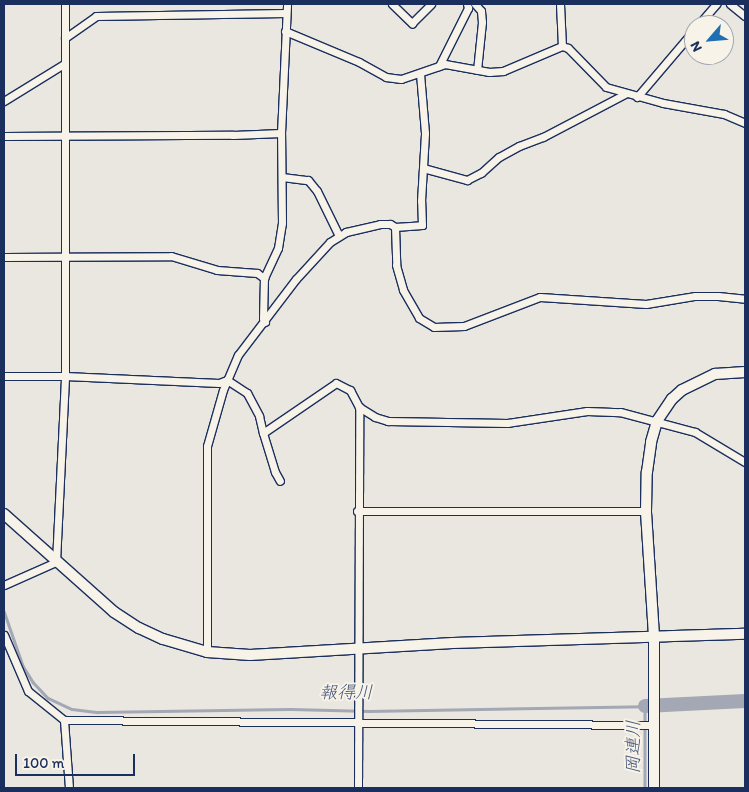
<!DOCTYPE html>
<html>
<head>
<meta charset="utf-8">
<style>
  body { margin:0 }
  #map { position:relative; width:749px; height:792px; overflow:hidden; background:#eae7e0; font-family:Itim,"Klee One",sans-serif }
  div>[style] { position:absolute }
  .stream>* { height:2.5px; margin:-1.25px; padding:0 1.25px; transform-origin:1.25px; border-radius:1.25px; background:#a3a8b4 }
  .river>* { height:14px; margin:-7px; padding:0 7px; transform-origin:7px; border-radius:7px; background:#a3a8b4 }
  .roads { filter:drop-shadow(1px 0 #1b2f5e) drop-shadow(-1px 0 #1b2f5e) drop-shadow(0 1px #1b2f5e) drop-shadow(0 -1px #1b2f5e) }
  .street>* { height:7px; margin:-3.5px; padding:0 3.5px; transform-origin:3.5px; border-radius:3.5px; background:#f7f3e8 }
  .secondary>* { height:10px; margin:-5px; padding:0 5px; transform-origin:5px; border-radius:5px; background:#f7f3e8 }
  span { translate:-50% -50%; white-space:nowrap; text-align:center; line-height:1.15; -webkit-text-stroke:4px #f7f3e8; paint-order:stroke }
  .water-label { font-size:18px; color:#445378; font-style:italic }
  .frame { position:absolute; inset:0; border:5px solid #1b2f5e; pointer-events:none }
  .north { position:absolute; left:684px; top:15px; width:50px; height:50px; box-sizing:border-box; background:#f7f3e8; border:1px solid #9fa5b1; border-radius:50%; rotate:243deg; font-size:14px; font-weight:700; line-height:20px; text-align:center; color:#1b2f5e }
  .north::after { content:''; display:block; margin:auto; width:18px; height:22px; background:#1f6fb2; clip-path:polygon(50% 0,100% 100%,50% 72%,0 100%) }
  .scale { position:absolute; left:15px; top:754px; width:120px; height:22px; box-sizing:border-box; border:2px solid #1b2f5e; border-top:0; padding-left:6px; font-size:15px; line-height:18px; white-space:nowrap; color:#1b2f5e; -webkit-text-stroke:4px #f7f3e8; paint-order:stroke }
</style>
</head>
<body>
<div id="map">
  <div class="stream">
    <i style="left:4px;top:611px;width:58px;rotate:70.9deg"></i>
    <i style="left:23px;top:666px;width:19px;rotate:58deg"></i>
    <i style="left:33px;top:682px;width:22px;rotate:47deg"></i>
    <i style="left:48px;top:698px;width:26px;rotate:25deg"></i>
    <i style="left:72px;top:709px;width:26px;rotate:7deg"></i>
    <i style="left:98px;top:712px;width:193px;rotate:-0.9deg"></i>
    <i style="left:291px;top:709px;width:78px;rotate:1.5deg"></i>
    <i style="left:369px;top:711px;width:276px;rotate:-1deg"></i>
    <i style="left:645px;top:706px;width:82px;rotate:90deg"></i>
  </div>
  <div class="river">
    <i style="left:645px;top:706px;width:100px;rotate:-2.9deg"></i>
  </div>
  <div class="roads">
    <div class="street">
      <i style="left:392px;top:4px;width:28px;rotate:44deg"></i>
      <i style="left:412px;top:23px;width:27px;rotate:-45deg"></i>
      <i style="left:475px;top:4px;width:9px;rotate:49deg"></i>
      <i style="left:481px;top:11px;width:11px;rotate:85deg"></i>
      <i style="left:482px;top:22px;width:48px;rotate:95.9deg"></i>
      <i style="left:560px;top:4px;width:42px;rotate:87.3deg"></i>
      <i style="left:730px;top:4px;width:19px;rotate:39deg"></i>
      <i style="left:698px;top:25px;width:28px;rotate:-49deg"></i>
      <i style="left:285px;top:31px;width:80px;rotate:22.7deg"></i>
      <i style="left:359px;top:62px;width:31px;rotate:29deg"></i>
      <i style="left:386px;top:77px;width:15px;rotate:8deg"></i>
      <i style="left:401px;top:79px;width:46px;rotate:-18.8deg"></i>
      <i style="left:445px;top:64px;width:45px;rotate:10.3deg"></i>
      <i style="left:489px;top:72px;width:14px;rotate:-4deg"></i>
      <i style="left:503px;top:71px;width:64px;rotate:-23deg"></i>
      <i style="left:562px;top:46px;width:6px;rotate:18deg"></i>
      <i style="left:568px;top:48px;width:54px;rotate:45.7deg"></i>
      <i style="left:606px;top:87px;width:59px;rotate:15.7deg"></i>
      <i style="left:663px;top:103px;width:62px;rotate:10.2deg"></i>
      <i style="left:724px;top:114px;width:23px;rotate:23deg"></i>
      <i style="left:65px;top:38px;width:38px;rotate:-35deg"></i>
      <i style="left:96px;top:16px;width:190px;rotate:-0.9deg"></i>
      <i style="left:439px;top:66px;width:65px;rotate:-63.4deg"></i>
      <i style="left:468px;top:8px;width:4px;rotate:-104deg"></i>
      <i style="left:637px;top:97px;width:88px;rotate:-49.6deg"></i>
      <i style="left:4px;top:101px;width:70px;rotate:-31.7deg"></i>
      <i style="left:4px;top:136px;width:229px;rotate:-0.3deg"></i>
      <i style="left:233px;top:135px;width:48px;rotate:-2.4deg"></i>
      <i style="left:423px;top:168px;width:46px;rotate:15.3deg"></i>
      <i style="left:467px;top:180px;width:16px;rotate:-27deg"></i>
      <i style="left:481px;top:173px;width:24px;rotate:-42deg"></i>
      <i style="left:499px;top:157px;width:23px;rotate:-29deg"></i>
      <i style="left:519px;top:146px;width:26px;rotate:-21deg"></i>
      <i style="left:543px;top:137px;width:93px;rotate:-27.7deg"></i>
      <i style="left:282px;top:177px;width:26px;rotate:7deg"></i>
      <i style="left:308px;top:180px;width:14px;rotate:51deg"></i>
      <i style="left:317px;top:191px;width:50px;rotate:63.9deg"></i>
      <i style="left:395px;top:227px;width:38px;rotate:88deg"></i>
      <i style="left:396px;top:265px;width:26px;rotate:74deg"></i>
      <i style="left:403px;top:290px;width:32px;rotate:60deg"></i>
      <i style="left:419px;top:318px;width:17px;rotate:31deg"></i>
      <i style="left:434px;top:327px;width:30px;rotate:-2deg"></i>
      <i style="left:464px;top:326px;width:81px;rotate:-20.9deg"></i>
      <i style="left:540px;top:297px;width:106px;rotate:3.8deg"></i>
      <i style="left:646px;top:304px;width:50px;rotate:-9.3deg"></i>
      <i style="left:695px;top:296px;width:23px"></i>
      <i style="left:718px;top:296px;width:27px;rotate:6deg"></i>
      <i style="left:4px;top:257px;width:167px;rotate:-0.3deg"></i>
      <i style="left:171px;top:256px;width:48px;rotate:16.9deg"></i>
      <i style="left:217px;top:270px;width:40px;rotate:4.3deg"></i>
      <i style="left:257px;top:273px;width:9px;rotate:36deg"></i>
      <i style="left:265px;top:322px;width:4px;rotate:-117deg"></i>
      <i style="left:263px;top:318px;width:40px;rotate:-88.6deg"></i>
      <i style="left:264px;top:278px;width:33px;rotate:-65deg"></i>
      <i style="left:278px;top:248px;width:25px;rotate:-81deg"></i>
      <i style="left:282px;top:223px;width:90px;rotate:-90.6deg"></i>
      <i style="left:281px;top:133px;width:129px;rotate:-87.3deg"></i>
      <i style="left:4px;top:376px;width:61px"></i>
      <i style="left:65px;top:376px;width:154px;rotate:2.6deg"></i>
      <i style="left:219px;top:383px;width:9px;rotate:-21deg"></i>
      <i style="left:227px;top:380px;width:24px;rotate:33deg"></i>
      <i style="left:247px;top:393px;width:26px;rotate:62deg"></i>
      <i style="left:259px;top:416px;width:17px;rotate:77deg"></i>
      <i style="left:263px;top:433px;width:88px;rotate:-34.4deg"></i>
      <i style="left:336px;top:383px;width:16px;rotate:27deg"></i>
      <i style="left:350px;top:390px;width:19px;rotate:62deg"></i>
      <i style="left:359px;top:407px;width:19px;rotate:32deg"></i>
      <i style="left:375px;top:417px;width:14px;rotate:17deg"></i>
      <i style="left:388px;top:421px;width:119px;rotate:1deg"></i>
      <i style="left:507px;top:423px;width:81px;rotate:-8.5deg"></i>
      <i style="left:587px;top:411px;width:33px;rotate:2deg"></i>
      <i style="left:620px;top:412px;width:78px;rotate:14.9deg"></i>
      <i style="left:695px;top:432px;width:58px;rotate:31deg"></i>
      <i style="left:263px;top:433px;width:41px;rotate:72.9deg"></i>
      <i style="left:275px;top:472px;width:10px;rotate:61deg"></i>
      <i style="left:357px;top:511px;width:289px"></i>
      <i style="left:4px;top:585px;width:57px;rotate:-23.9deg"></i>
      <i style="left:56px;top:562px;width:186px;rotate:-87.2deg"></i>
      <i style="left:65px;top:376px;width:372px;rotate:-90deg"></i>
      <i style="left:4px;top:635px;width:61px;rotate:66.8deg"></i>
      <i style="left:28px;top:691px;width:46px;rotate:38.9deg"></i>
      <i style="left:64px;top:720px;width:590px;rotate:0.49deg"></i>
      <i style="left:207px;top:652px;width:206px;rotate:-90deg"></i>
      <i style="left:207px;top:446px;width:58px;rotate:-74.1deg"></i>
      <i style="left:223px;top:390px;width:38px;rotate:-67deg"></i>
      <i style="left:238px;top:355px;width:96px;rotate:-52.7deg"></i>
      <i style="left:296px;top:279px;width:50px;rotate:-47.4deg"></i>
      <i style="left:330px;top:242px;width:19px;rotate:-32deg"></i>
      <i style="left:346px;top:232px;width:35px;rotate:-13deg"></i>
      <i style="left:380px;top:224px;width:10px"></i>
      <i style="left:390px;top:224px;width:6px;rotate:31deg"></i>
      <i style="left:395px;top:227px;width:27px;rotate:-4deg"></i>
      <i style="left:422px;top:225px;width:24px;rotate:-92deg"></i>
      <i style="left:421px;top:201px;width:68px;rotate:-86.6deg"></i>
      <i style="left:425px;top:133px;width:59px;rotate:-94.8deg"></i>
      <i style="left:64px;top:720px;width:68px;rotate:85.8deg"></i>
      <i style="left:358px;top:788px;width:381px;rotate:-89.8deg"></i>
    </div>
    <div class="secondary">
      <i style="left:4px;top:514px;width:147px;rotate:41.7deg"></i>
      <i style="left:114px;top:612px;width:30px;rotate:33deg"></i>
      <i style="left:139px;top:628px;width:26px;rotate:25deg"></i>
      <i style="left:163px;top:639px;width:46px;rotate:16.5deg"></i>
      <i style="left:207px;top:652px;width:43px;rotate:4deg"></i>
      <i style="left:250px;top:655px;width:203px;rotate:-3.4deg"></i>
      <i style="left:453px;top:643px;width:292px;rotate:-1.8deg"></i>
      <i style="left:654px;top:788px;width:152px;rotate:-90deg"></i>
      <i style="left:654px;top:636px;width:125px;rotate:-93.7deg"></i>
      <i style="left:646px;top:511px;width:39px;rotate:-89deg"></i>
      <i style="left:647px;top:472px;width:30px;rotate:-82deg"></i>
      <i style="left:651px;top:442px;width:22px;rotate:-74deg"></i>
      <i style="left:657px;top:421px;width:27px;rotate:-56deg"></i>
      <i style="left:672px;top:399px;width:13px;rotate:-42deg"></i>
      <i style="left:682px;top:390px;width:37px;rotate:-26deg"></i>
      <i style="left:715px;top:374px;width:30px;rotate:-4deg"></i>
    </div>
  </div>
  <div class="water-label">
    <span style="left:346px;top:692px">報得川</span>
    <span style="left:633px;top:747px;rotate:-90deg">岡連川</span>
  </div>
  <div class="frame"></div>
  <div class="north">N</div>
  <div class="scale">100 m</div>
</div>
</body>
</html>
